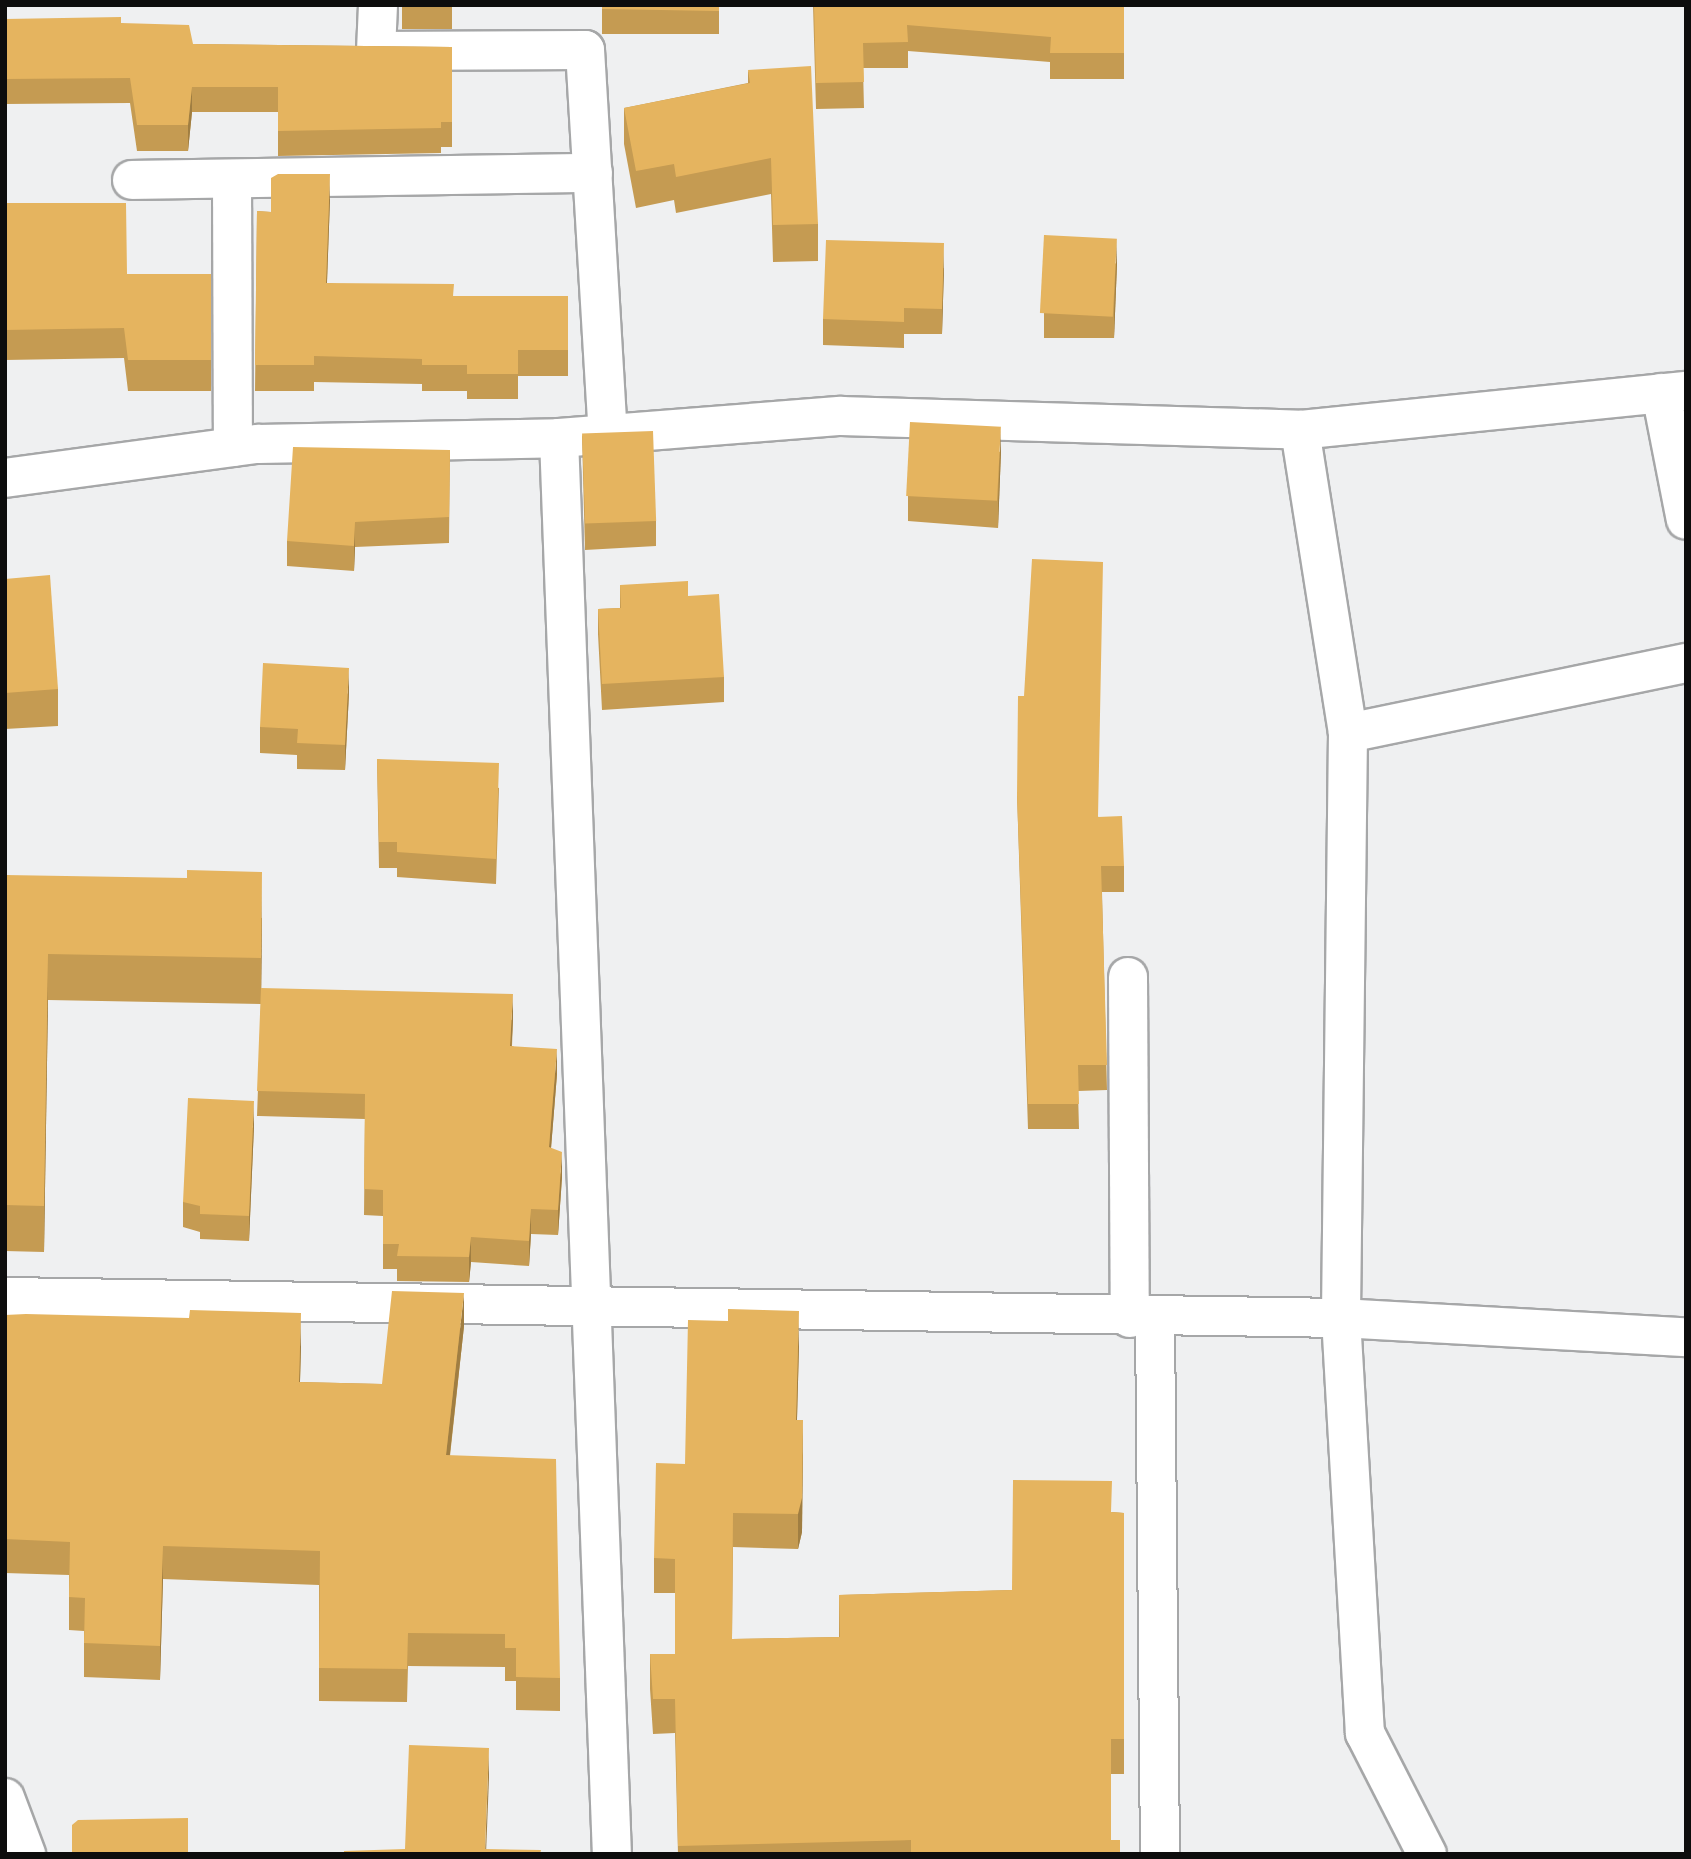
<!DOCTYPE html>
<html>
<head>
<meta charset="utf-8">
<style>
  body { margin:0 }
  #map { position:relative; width:1691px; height:1859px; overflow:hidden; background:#eff0f1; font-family:"PT Sans Narrow",sans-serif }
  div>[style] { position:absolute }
  .roads { filter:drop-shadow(2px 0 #a6a7a8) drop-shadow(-2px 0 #a6a7a8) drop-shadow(0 2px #a6a7a8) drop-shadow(0 -2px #a6a7a8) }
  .minor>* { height:38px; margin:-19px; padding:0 19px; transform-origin:19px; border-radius:19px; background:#fff }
  .wall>* { inset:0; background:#c59b52; transform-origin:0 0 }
  .shaded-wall>* { inset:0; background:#a07e42 }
  .building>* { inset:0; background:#e5b45f; transform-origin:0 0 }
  span { translate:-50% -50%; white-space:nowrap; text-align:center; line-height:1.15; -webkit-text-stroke:7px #fff; paint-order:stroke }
  .frame { position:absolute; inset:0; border:7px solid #0d0d0d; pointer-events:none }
</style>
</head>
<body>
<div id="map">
  <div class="roads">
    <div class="minor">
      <i style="left:378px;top:5px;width:46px;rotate:92.5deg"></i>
      <i style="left:376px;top:51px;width:209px;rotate:-0.3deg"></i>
      <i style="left:585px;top:50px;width:384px;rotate:86.6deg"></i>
      <i style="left:232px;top:179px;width:268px;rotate:89.8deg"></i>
      <i style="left:132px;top:180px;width:461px;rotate:-0.9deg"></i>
      <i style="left:1661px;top:393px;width:129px;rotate:78.9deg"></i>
      <i style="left:1300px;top:430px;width:307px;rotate:81deg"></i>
      <i style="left:1348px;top:733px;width:585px;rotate:90.69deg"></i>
      <i style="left:1341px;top:1318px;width:416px;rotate:86.7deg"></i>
      <i style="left:1365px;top:1733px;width:136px;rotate:62.9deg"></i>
      <i style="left:559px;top:438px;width:1417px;rotate:87.86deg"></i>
      <i style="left:5px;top:478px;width:255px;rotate:-7.7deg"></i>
      <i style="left:258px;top:444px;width:301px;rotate:-1.1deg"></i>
      <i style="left:559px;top:438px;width:283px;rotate:-4.5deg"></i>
      <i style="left:841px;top:416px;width:459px;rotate:1.7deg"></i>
      <i style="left:1300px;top:430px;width:388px;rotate:-5.8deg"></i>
      <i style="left:1348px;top:733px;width:345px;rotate:-11.7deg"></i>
      <i style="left:1128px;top:977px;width:341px;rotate:89.7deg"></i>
      <i style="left:5px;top:1297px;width:1336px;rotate:0.9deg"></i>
      <i style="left:1341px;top:1318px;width:346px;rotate:3.2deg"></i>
      <i style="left:1155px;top:1318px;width:536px;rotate:89.47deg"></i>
      <i style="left:5px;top:1798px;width:60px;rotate:69.4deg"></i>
    </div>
  </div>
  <div class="wall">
    <i style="left:402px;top:5px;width:50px;height:24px"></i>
    <i style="left:602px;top:5px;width:117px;height:29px"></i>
    <i style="clip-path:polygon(813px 5px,1124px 5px,1124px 79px,1050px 79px,1050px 62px,908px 51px,908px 68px,863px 68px,864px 108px,816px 109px)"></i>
    <i style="clip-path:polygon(5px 19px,121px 23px,193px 44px,452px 47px,452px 147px,441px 147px,441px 153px,278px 156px,278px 112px,192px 112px,188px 151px,137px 151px,130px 103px,5px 104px)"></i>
    <i style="clip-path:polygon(748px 70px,818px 224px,818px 261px,773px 262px,771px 194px,676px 213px,674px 200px,636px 208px,624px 144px,624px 108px,748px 83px)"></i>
    <i style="clip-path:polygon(330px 199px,327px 283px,454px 296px,568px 296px,568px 376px,518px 376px,518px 399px,467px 399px,467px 391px,422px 391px,422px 384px,314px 382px,314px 391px,255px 391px,257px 211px,271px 212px)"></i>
    <i style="clip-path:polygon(5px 203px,127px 274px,211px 274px,211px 391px,128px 391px,124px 358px,5px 360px)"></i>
    <i style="clip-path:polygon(1044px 235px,1117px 264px,1114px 338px,1044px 338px)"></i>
    <i style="clip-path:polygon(944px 268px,942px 334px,904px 334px,904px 348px,823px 345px,823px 319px)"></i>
    <i style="clip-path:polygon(582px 435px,656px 521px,656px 546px,585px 550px)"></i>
    <i style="clip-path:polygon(450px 450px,449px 543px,355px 547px,354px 571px,287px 566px,287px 541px)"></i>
    <i style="clip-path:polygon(1001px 451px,998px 528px,908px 521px,908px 496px)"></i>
    <i style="clip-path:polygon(5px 579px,58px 689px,58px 726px,5px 729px)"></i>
    <i style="clip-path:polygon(620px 585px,688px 596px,724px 677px,724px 702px,602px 710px,598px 634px,598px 609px,620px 608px)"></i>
    <i style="clip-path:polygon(349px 693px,345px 770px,297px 769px,297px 755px,260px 753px,260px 727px)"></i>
    <i style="clip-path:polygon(377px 759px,499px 788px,496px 884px,397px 877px,397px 868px,379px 868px)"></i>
    <i style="clip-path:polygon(1017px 795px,1099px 817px,1124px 866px,1124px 892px,1102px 892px,1107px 1090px,1078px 1091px,1079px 1129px,1028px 1129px)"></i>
    <i style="clip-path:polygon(5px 875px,262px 918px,261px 1003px,513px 1020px,512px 1046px,557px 1074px,551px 1148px,562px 1177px,558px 1235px,531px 1234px,529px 1266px,471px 1262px,469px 1282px,397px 1281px,397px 1269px,383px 1269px,383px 1216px,364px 1215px,365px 1119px,257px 1116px,261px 1004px,48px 1000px,44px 1252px,5px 1251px)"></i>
    <i style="clip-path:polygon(254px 1126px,249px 1241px,200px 1239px,200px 1232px,183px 1227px,183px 1202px)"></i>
    <i style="clip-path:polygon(5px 1315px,301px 1346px,300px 1382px,382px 1384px,464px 1326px,450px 1456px,560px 1678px,560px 1711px,516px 1710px,516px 1681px,505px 1681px,505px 1667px,408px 1666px,407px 1702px,319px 1701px,319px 1585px,163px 1579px,160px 1680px,84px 1677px,84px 1631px,69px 1630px,69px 1575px,5px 1573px)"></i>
    <i style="clip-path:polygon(799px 1345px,797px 1420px,803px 1455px,802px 1532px,798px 1549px,733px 1547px,732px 1639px,839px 1637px,839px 1595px,1012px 1590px,1112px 1512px,1124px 1513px,1124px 1774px,1111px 1774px,1111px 1840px,1120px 1854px,678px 1854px,675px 1733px,653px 1734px,650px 1689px,650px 1654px,675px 1654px,675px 1593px,654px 1593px,654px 1558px,685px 1464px)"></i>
  </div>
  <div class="shaded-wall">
    <i style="clip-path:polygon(192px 87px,192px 112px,188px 151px,188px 125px)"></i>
    <i style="clip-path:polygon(330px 174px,330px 199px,326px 308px,326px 283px)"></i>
    <i style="clip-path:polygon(1117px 239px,1117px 264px,1114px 338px,1114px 313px)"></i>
    <i style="clip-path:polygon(944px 243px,944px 268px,942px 334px,942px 309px)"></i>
    <i style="clip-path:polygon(1001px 426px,1001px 451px,998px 528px,998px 503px)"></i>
    <i style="clip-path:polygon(355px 522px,355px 547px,354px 571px,354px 546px)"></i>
    <i style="clip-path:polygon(349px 668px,349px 693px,345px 770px,345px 745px)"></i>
    <i style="clip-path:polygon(262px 872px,262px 918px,261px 1004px,261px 958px)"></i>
    <i style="clip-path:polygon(48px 954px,48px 1000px,44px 1252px,44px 1206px)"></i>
    <i style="clip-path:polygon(513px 994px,513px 1020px,510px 1071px,510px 1046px)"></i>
    <i style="clip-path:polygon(557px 1049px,557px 1074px,549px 1173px,549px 1147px)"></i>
    <i style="clip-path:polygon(254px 1101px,254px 1126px,249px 1241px,249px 1216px)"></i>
    <i style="clip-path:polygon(562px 1152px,562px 1177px,558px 1235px,558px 1210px)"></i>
    <i style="clip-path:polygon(531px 1209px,531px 1234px,529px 1266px,529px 1241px)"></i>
    <i style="clip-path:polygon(471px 1237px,471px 1262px,469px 1282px,469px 1257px)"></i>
    <i style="clip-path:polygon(464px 1293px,464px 1326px,446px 1489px,446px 1455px)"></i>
    <i style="clip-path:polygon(799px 1311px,799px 1345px,796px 1454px,796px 1420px)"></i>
    <i style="clip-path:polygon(301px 1313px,301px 1346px,299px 1416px,299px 1382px)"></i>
    <i style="clip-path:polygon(803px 1420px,802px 1532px,798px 1549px,798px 1514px)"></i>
    <i style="clip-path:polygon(163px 1546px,163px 1579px,160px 1680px,160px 1646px)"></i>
    <i style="clip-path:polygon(489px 1748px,489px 1778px,486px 1854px,485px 1854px)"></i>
  </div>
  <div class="building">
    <i style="clip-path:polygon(602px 5px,719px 5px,719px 11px,602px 9px)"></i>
    <i style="clip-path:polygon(814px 5px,1124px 5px,1124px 53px,1050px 53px,1051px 37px,907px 25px,908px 42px,863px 43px,864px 82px,816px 83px)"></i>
    <i style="clip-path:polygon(121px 17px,121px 23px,189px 25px,193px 44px,452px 47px,452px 122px,441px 122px,441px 128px,278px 131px,278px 87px,192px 87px,188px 125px,137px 125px,130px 78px,5px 79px,5px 19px)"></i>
    <i style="clip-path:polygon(811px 66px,818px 224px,773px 225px,771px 158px,676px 177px,674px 164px,636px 171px,624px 108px,750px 83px,748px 70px)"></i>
    <i style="clip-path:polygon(278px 174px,330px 174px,326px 283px,454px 284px,453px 296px,568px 296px,568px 350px,518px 350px,518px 374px,467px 374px,467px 365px,422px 365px,422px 359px,314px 356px,314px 365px,255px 365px,257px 211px,271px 212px,271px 178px)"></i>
    <i style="clip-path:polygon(5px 203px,126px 203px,127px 274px,211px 274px,211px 360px,128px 360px,124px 328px,5px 330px)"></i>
    <i style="left:1044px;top:235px;width:73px;height:78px;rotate:3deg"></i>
    <i style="clip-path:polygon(826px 240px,944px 243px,942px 309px,904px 308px,904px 322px,823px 319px)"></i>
    <i style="left:910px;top:422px;width:91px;height:74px;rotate:3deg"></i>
    <i style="left:653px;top:431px;width:90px;height:71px;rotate:88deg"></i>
    <i style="clip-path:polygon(293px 447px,450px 450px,449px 517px,355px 522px,354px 546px,287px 541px)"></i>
    <i style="clip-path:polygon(1032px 559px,1103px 562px,1098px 817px,1122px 816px,1124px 866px,1101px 866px,1107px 1065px,1078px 1065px,1079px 1104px,1028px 1104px,1017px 795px,1018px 696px,1024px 696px)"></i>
    <i style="clip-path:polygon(50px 575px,58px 689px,5px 693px,5px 579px)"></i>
    <i style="clip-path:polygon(688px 581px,688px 596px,719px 594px,724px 677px,602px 684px,598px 609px,621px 608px,620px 585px)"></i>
    <i style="clip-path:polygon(263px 663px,349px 668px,345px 745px,297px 743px,298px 729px,260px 727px)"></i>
    <i style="clip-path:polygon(377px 759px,499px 763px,496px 859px,397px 852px,397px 842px,379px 842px)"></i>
    <i style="clip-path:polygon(187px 870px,262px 872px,261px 958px,48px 954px,44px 1206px,5px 1205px,5px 875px,187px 878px)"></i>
    <i style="clip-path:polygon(261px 988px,513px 994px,510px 1046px,557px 1049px,549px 1147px,562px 1152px,558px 1210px,531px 1209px,529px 1241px,471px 1237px,469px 1257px,397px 1256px,399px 1244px,383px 1244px,383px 1190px,364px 1189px,365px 1094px,257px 1091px)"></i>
    <i style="clip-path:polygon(188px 1098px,254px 1101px,249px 1216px,200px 1214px,200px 1206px,183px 1202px)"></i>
    <i style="clip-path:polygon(392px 1291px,464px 1293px,446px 1455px,556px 1459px,560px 1678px,516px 1677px,516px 1648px,505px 1648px,505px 1634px,408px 1633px,407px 1669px,319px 1668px,320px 1551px,163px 1546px,160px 1646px,84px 1643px,85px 1598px,69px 1597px,70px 1542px,5px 1539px,5px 1315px,26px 1314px,189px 1318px,190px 1310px,301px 1313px,299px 1382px,382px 1384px)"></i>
    <i style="clip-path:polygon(728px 1309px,799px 1311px,796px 1420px,803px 1420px,802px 1498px,798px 1514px,733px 1513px,732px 1639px,840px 1637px,839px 1595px,1012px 1590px,1013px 1480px,1112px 1481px,1111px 1512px,1124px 1513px,1124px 1739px,1111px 1739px,1111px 1840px,1120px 1840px,1120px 1854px,911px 1854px,911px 1840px,678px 1846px,675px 1699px,653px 1699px,650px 1654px,675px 1654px,675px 1559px,654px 1558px,656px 1463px,685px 1464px,688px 1320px,728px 1321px)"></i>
    <i style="clip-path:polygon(409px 1745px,489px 1748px,485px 1849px,541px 1850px,540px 1854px,344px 1854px,344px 1851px,405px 1849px)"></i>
    <i style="clip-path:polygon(188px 1818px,188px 1854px,72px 1854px,72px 1825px,78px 1820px)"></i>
  </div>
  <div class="frame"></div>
</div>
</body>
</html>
